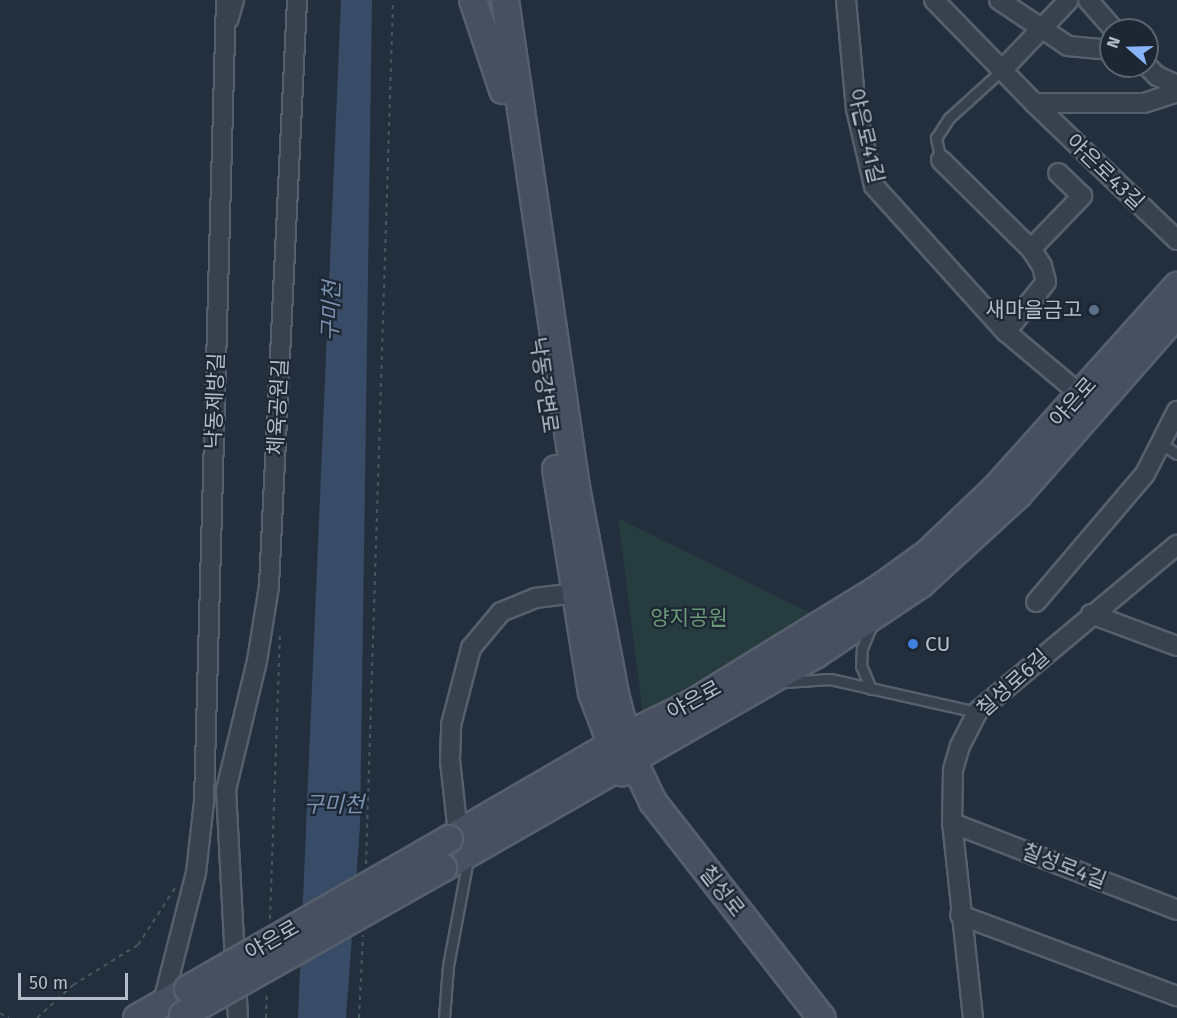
<!DOCTYPE html>
<html>
<head>
<meta charset="utf-8">
<style>
  body { margin:0 }
  #map { position:relative; width:1177px; height:1018px; overflow:hidden; background:#242f3e; font-family:"Fira Sans","Noto Sans KR",sans-serif }
  div>[style] { position:absolute }
  .green>* { inset:0; background:#263c3f }
  .water>* { inset:0; background:#394c67 }
  .path>* { height:2px; margin-top:-1px; transform-origin:0; background:repeating-linear-gradient(90deg,#44595c 0 4.5px,transparent 0 9px) }
  .roads { filter:drop-shadow(2px 0 #565f6c) drop-shadow(-2px 0 #565f6c) drop-shadow(0 2px #565f6c) drop-shadow(0 -2px #565f6c) }
  .lane>* { height:9px; margin:-4.5px; padding:0 4.5px; transform-origin:4.5px; border-radius:4.5px; background:#38414e }
  .street>* { height:18px; margin:-9px; padding:0 9px; transform-origin:9px; border-radius:9px; background:#38414e }
  .secondary>* { height:26px; margin:-13px; padding:0 13px; transform-origin:13px; border-radius:13px; background:#465061 }
  .bridges { filter:drop-shadow(2px 0 #565f6c) drop-shadow(-2px 0 #565f6c) drop-shadow(0 2px #565f6c) drop-shadow(0 -2px #565f6c) }
  .secondary-bridge>* { height:26px; margin:-13px; padding:0 13px; transform-origin:13px; border-radius:13px; background:#465061 }
  .dots>* { width:16px; height:16px; translate:-50% -50%; box-sizing:border-box; border:3px solid #1d2633; border-radius:50% }
  span { translate:-50% -50%; white-space:nowrap; text-align:center; line-height:1.15; -webkit-text-stroke:4.5px #1d2633; paint-order:stroke }
  .street-label { font-size:21px; color:#b4bcc9 }
  .poi-label { font-size:21px; color:#b4bcc9 }
  .right { translate:-100% -50%; text-align:right }
  .left { translate:0 -50%; text-align:left }
  .park-label { font-size:21px; color:#6b9a76 }
  .water-label { font-size:22px; color:#7c92b1; font-style:italic }
  .north { position:absolute; left:1099px; top:18px; width:60px; height:60px; box-sizing:border-box; background:#1d2633; border:2px solid #59626f; border-radius:50%; rotate:290deg; font-size:16px; font-weight:700; line-height:24px; text-align:center; color:#b4bcc9 }
  .north::after { content:''; display:block; margin:auto; width:21px; height:27px; background:#8ab4f8; clip-path:polygon(50% 0,100% 100%,50% 72%,0 100%) }
  .scale { position:absolute; left:18px; top:973px; width:110px; height:27px; box-sizing:border-box; border:3px solid #b4bcc9; border-top:0; padding-left:8px; font-size:18px; line-height:21px; white-space:nowrap; color:#b4bcc9; -webkit-text-stroke:4px #1d2633; paint-order:stroke }
</style>
</head>
<body>
<div id="map">
  <div class="green">
    <i style="clip-path:polygon(618px 518px,810px 613px,643px 714px)"></i>
  </div>
  <div class="water">
    <i style="clip-path:polygon(341px 0,372px 0,360px 826px,346px 1018px,298px 1018px)"></i>
  </div>
  <div class="path">
    <i style="left:366px;top:864px;width:864px;rotate:-88.21deg"></i>
    <i style="left:270px;top:919px;width:288px;rotate:-88deg"></i>
    <i style="left:0;top:1013px;width:10px;rotate:29deg"></i>
    <i style="left:37px;top:1018px;width:49px;rotate:-42.5deg"></i>
    <i style="left:73px;top:985px;width:76px;rotate:-31.6deg"></i>
    <i style="left:138px;top:945px;width:68px;rotate:-57deg"></i>
    <i style="left:266px;top:1018px;width:27px;rotate:-88deg"></i>
    <i style="left:359px;top:1018px;width:83px;rotate:-87.2deg"></i>
  </div>
  <div class="roads">
    <div class="lane">
      <i style="left:232px;top:21px;width:22px;rotate:-74deg"></i>
      <i style="left:941px;top:160px;width:23px;rotate:-103deg"></i>
      <i style="left:936px;top:138px;width:24px;rotate:-57deg"></i>
      <i style="left:949px;top:118px;width:73px;rotate:-42.2deg"></i>
      <i style="left:1160px;top:443px;width:20px;rotate:33deg"></i>
      <i style="left:785px;top:682px;width:45px;rotate:-3.8deg"></i>
      <i style="left:830px;top:679px;width:151px;rotate:12.7deg"></i>
      <i style="left:871px;top:689px;width:25px;rotate:-113deg"></i>
      <i style="left:861px;top:666px;width:18px;rotate:-87deg"></i>
      <i style="left:862px;top:648px;width:26px;rotate:-67deg"></i>
      <i style="left:444px;top:1018px;width:52px;rotate:-85.6deg"></i>
      <i style="left:448px;top:966px;width:109px;rotate:-79.4deg"></i>
    </div>
    <div class="street">
      <i style="left:846px;top:0;width:109px;rotate:84.8deg"></i>
      <i style="left:856px;top:109px;width:79px;rotate:76.8deg"></i>
      <i style="left:874px;top:186px;width:197px;rotate:47.9deg"></i>
      <i style="left:1006px;top:332px;width:97px;rotate:40deg"></i>
      <i style="left:934px;top:0;width:144px;rotate:45.8deg"></i>
      <i style="left:1034px;top:103px;width:198px;rotate:43.8deg"></i>
      <i style="left:999px;top:0;width:83px;rotate:33.7deg"></i>
      <i style="left:1068px;top:46px;width:43px;rotate:5.3deg"></i>
      <i style="left:1088px;top:0;width:40px;rotate:49deg"></i>
      <i style="left:1147px;top:66px;width:14px;rotate:45deg"></i>
      <i style="left:1157px;top:76px;width:22px;rotate:24deg"></i>
      <i style="left:1003px;top:69px;width:95px;rotate:-46.3deg"></i>
      <i style="left:1034px;top:103px;width:110px"></i>
      <i style="left:1144px;top:103px;width:35px;rotate:-18deg"></i>
      <i style="left:941px;top:160px;width:127px;rotate:44.7deg"></i>
      <i style="left:1031px;top:249px;width:20px;rotate:57deg"></i>
      <i style="left:1042px;top:266px;width:16px;rotate:76deg"></i>
      <i style="left:1046px;top:282px;width:64px;rotate:128.7deg"></i>
      <i style="left:1031px;top:249px;width:74px;rotate:-46.1deg"></i>
      <i style="left:1082px;top:196px;width:33px;rotate:-136deg"></i>
      <i style="left:1036px;top:602px;width:168px;rotate:-49.6deg"></i>
      <i style="left:1145px;top:474px;width:71px;rotate:-63.1deg"></i>
      <i style="left:1091px;top:614px;width:92px;rotate:20.4deg"></i>
      <i style="left:952px;top:823px;width:241px;rotate:21.1deg"></i>
      <i style="left:458px;top:833px;width:73px;rotate:-96.3deg"></i>
      <i style="left:450px;top:760px;width:35px;rotate:-88deg"></i>
      <i style="left:451px;top:725px;width:80px;rotate:-75.4deg"></i>
      <i style="left:471px;top:648px;width:47px;rotate:-50.2deg"></i>
      <i style="left:501px;top:612px;width:37px;rotate:-22deg"></i>
      <i style="left:535px;top:598px;width:39px;rotate:-7deg"></i>
      <i style="left:960px;top:915px;width:232px;rotate:20.5deg"></i>
      <i style="left:163px;top:1002px;width:133px;rotate:-75.7deg"></i>
      <i style="left:196px;top:873px;width:71px;rotate:-83.6deg"></i>
      <i style="left:204px;top:802px;width:802px;rotate:-88.43deg"></i>
      <i style="left:238px;top:1018px;width:228px;rotate:-93deg"></i>
      <i style="left:226px;top:790px;width:133px;rotate:-76.5deg"></i>
      <i style="left:257px;top:661px;width:76px;rotate:-80.9deg"></i>
      <i style="left:269px;top:586px;width:587px;rotate:-87.26deg"></i>
      <i style="left:973px;top:1018px;width:196px;rotate:-96.1deg"></i>
      <i style="left:952px;top:823px;width:53px;rotate:-88.9deg"></i>
      <i style="left:953px;top:770px;width:25px;rotate:-74deg"></i>
      <i style="left:960px;top:746px;width:38px;rotate:-63deg"></i>
      <i style="left:977px;top:712px;width:261px;rotate:-39.9deg"></i>
    </div>
    <div class="secondary">
      <i style="left:473px;top:0;width:95px;rotate:71.6deg"></i>
      <i style="left:505px;top:0;width:492px;rotate:81.7deg"></i>
      <i style="left:576px;top:487px;width:215px;rotate:79.3deg"></i>
      <i style="left:616px;top:698px;width:62px;rotate:75.1deg"></i>
      <i style="left:632px;top:758px;width:49px;rotate:64.5deg"></i>
      <i style="left:653px;top:802px;width:274px;rotate:52deg"></i>
      <i style="left:556px;top:469px;width:227px;rotate:80.9deg"></i>
      <i style="left:592px;top:693px;width:85px;rotate:69.2deg"></i>
      <i style="left:449px;top:839px;width:205px;rotate:-30.2deg"></i>
      <i style="left:626px;top:736px;width:72px;rotate:-26.2deg"></i>
      <i style="left:691px;top:704px;width:223px;rotate:-31.6deg"></i>
      <i style="left:881px;top:587px;width:58px;rotate:-35.9deg"></i>
      <i style="left:928px;top:553px;width:93px;rotate:-43.7deg"></i>
      <i style="left:995px;top:489px;width:273px;rotate:-48.1deg"></i>
      <i style="left:443px;top:868px;width:429px;rotate:-29.8deg"></i>
      <i style="left:815px;top:655px;width:128px;rotate:-33.8deg"></i>
      <i style="left:921px;top:584px;width:132px;rotate:-42.5deg"></i>
      <i style="left:1018px;top:495px;width:241px;rotate:-48.7deg"></i>
      <i style="left:137px;top:1018px;width:59px;rotate:-29.6deg"></i>
    </div>
  </div>
  <div class="bridges">
    <div class="secondary-bridge">
      <i style="left:188px;top:989px;width:301px;rotate:-29.9deg"></i>
      <i style="left:183px;top:1015px;width:299px;rotate:-29.5deg"></i>
    </div>
  </div>
  <div class="dots">
    <i style="left:1094px;top:310px;background:#5c6f8a"></i>
    <i style="left:913px;top:644px;background:#3f7fe0"></i>
  </div>
  <div class="street-label">
    <span style="left:866px;top:136px;rotate:77deg">야은로41길</span>
    <span style="left:1105px;top:172px;rotate:44deg">야은로43길</span>
    <span style="left:544px;top:385px;rotate:82deg">낙동강변로</span>
    <span style="left:215px;top:401px;rotate:-88deg">낙동제방길</span>
    <span style="left:1073px;top:402px;rotate:-48deg">야은로</span>
    <span style="left:278px;top:407px;rotate:-87deg">체육공원길</span>
    <span style="left:1013px;top:683px;rotate:-42deg">칠성로6길</span>
    <span style="left:694px;top:700px;rotate:-29deg">야은로</span>
    <span style="left:1064px;top:866px;rotate:21deg">칠성로4길</span>
    <span style="left:722px;top:891px;rotate:52deg">칠성로</span>
    <span style="left:272px;top:940px;rotate:-30deg">야은로</span>
  </div>
  <div class="poi-label">
    <span class="right" style="left:1082px;top:310px">새마을금고</span>
    <span class="left" style="left:925px;top:644px">CU</span>
  </div>
  <div class="park-label">
    <span style="left:689px;top:618px">양지공원</span>
  </div>
  <div class="water-label">
    <span style="left:331px;top:311px;rotate:-88deg">구미천</span>
    <span style="left:334px;top:805px">구미천</span>
  </div>
  <div class="north">N</div>
  <div class="scale">50 m</div>
</div>
</body>
</html>
